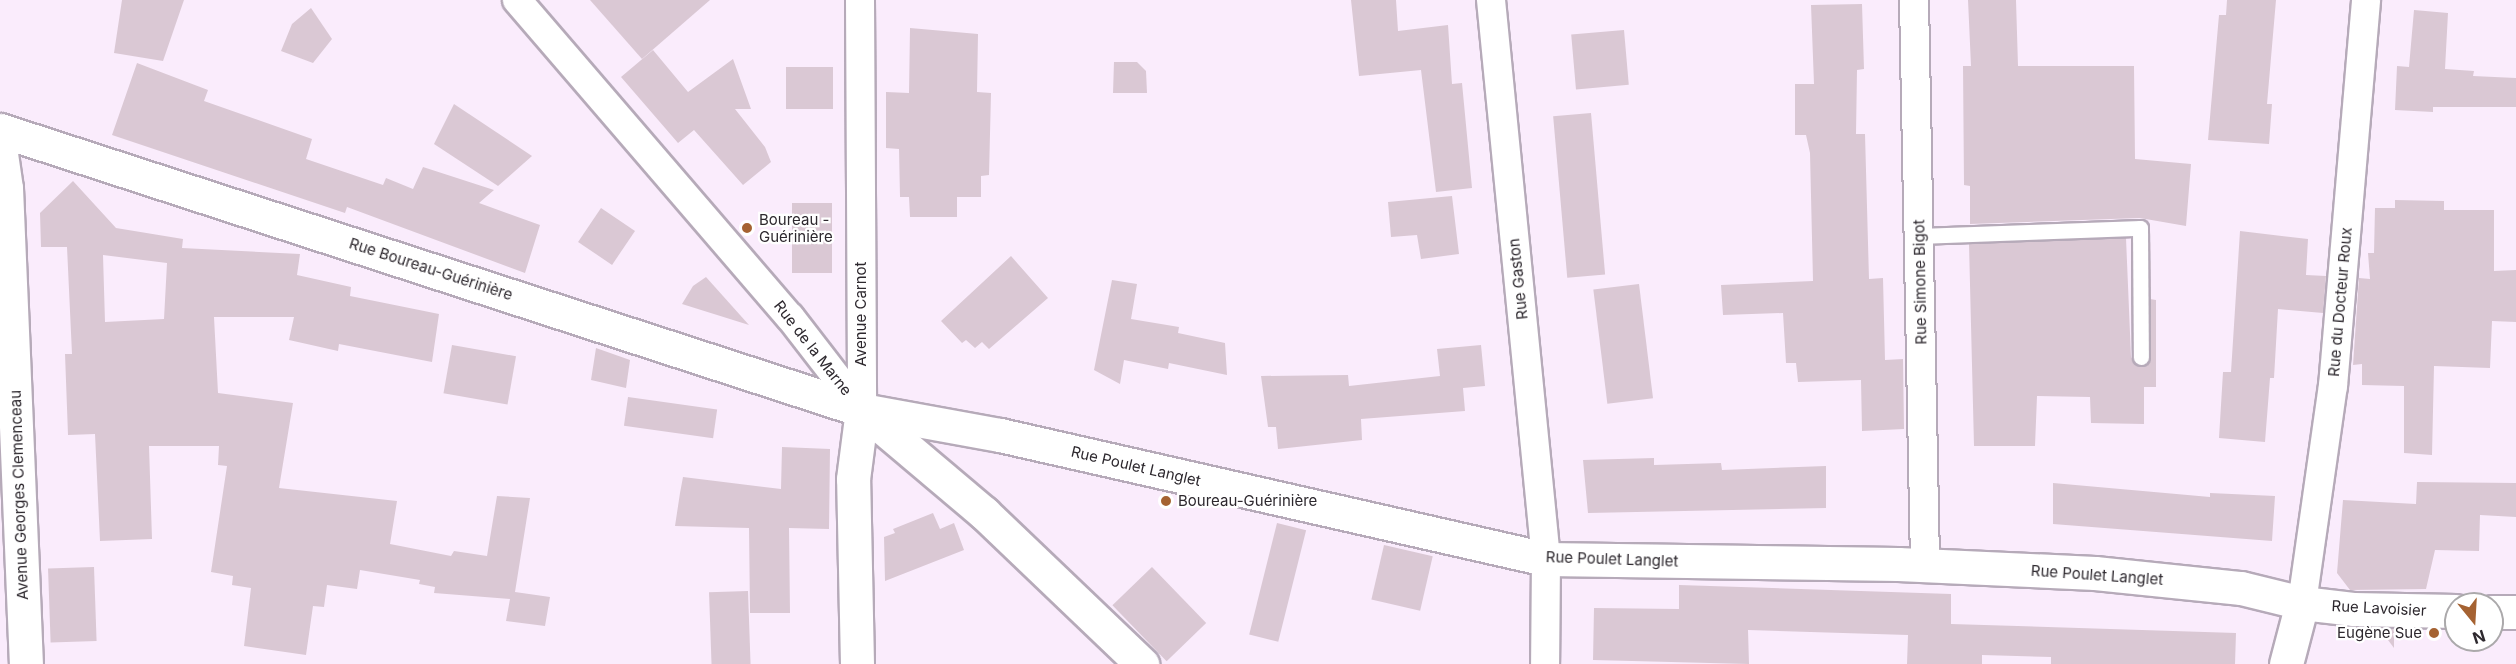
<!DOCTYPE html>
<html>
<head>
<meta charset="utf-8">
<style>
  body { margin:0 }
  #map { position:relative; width:2516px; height:664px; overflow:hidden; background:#faecfc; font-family:Inter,sans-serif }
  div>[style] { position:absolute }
  .building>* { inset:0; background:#dac8d4; transform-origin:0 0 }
  .roads { filter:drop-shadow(2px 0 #b6aab9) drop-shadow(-2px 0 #b6aab9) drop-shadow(0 2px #b6aab9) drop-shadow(0 -2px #b6aab9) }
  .service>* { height:15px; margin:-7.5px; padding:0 7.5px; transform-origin:7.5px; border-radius:7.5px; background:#fff }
  .minor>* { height:28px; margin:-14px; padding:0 14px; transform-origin:14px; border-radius:14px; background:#fff }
  .tertiary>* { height:33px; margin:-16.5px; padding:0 16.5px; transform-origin:16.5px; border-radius:16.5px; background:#fff }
  .secondary>* { height:33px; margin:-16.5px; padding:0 16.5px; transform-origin:16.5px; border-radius:16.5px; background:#fff }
  .dots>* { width:16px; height:16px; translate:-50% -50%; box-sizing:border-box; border:3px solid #fff; border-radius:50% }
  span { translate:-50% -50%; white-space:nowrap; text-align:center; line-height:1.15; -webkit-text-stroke:4.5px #fff; paint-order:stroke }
  .poi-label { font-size:15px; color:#2d282e }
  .left { translate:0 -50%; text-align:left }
  .right { translate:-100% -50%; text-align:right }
  .street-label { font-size:15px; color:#2d282e }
  .north { position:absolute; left:2444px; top:592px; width:60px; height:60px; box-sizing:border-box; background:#fff; border:2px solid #aba9ab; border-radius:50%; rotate:162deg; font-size:16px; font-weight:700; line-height:24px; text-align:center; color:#2d282e }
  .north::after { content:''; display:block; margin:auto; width:21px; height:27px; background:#a56232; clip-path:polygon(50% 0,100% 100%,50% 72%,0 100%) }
</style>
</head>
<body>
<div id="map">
  <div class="building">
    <i style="clip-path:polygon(122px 0,184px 0,163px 61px,114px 53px)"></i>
    <i style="clip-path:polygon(590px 0,710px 0,642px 59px)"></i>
    <i style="clip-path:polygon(1351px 0,1396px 0,1398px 31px,1448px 25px,1452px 84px,1462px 83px,1472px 188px,1436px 192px,1421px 70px,1359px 76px)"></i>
    <i style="clip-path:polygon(1968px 0,2016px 0,2018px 66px,2134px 66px,2135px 159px,2191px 164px,2186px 226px,2140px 218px,1970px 224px,1970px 186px,1964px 185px,1963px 66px,1971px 66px)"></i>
    <i style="clip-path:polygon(2227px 0,2276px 0,2267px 104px,2272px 104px,2269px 144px,2208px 140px,2219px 15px,2226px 15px)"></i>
    <i style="clip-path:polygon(1862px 4px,1864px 69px,1857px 70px,1856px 134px,1865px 134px,1869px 279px,1883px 278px,1885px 360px,1903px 359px,1904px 429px,1862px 431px,1861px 380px,1798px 382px,1796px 363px,1786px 363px,1783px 313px,1723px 315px,1721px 285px,1813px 281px,1810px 153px,1806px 135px,1795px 135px,1795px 84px,1814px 84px,1811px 5px)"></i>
    <i style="clip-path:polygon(311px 8px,332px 39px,313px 63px,281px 51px,292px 24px)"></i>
    <i style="clip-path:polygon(2414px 10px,2448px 13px,2445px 69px,2474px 71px,2473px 76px,2516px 78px,2516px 107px,2433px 107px,2433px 112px,2395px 110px,2397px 66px,2409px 67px)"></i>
    <i style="clip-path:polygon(910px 28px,978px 34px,977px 92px,991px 93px,989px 175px,981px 176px,981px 197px,957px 197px,957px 217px,910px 217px,909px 197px,900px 197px,899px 149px,886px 148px,886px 92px,909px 93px)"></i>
    <i style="left:1624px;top:30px;width:55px;height:53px;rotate:85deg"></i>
    <i style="clip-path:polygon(653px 50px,688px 92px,733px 59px,751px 109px,735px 109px,765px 147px,771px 162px,743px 185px,694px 130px,678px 143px,621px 77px)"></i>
    <i style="clip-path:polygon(1114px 62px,1137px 62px,1146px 71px,1147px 93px,1113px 93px)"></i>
    <i style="clip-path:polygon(137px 63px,208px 90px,204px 101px,312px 139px,306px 159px,383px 185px,386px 178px,413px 189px,423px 167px,494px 190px,479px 203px,540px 225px,525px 273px,347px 207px,345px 213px,112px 135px)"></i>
    <i style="left:786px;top:67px;width:47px;height:42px"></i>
    <i style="clip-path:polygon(454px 104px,532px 156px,498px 186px,434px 144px)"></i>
    <i style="left:1591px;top:113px;width:162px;height:38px;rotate:85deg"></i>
    <i style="clip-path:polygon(evenodd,73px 181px,116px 228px,183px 239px,182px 248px,300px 254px,297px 275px,351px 287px,350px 296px,439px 314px,432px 362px,339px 344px,338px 351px,289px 340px,294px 317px,214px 317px,218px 393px,293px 403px,279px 488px,397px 501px,390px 544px,451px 556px,454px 551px,487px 556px,497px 496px,530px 498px,515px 592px,550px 597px,545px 626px,506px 621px,510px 599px,434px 593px,435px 587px,419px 584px,420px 580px,360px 570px,357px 589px,327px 585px,324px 607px,313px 606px,306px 655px,244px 646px,251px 588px,232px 585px,233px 576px,211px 572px,227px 466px,218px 465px,219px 446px,149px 446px,152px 539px,100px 541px,95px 434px,68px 435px,65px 354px,72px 354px,67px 247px,41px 247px,40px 213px,73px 181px,103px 255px,167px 263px,164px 319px,105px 322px,103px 255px)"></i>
    <i style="clip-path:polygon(1452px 196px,1459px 254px,1421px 259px,1417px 235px,1391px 237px,1388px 202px)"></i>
    <i style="clip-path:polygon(2395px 200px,2444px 201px,2444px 210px,2494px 210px,2494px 271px,2516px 270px,2516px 322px,2492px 321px,2490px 368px,2434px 366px,2432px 455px,2404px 453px,2404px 386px,2362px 385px,2362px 364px,2353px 365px,2359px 278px,2370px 279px,2368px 253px,2374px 253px,2375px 208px,2395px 208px)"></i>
    <i style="left:792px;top:203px;width:40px;height:70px"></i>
    <i style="left:601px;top:208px;width:41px;height:41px;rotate:34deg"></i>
    <i style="clip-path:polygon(2240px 231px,2308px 239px,2306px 275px,2326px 276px,2323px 313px,2278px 309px,2274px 378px,2270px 378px,2265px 442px,2219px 438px,2223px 372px,2231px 372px)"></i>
    <i style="clip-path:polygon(2126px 238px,2131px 357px,2137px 366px,2150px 361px,2150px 299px,2156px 300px,2156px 387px,2144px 387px,2144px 424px,2091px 423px,2090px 397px,2037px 396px,2035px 446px,1974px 446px,1969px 244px)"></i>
    <i style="clip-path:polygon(1011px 256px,1048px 298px,989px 349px,982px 342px,975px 348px,966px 340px,962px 343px,941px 321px)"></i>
    <i style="clip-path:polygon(706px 277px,749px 325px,682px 304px,693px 286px)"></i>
    <i style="clip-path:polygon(1112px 280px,1137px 284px,1131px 319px,1179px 327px,1178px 333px,1225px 343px,1227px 375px,1169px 363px,1168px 369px,1124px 360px,1120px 384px,1094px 370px)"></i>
    <i style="left:1639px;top:284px;width:115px;height:46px;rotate:83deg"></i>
    <i style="left:452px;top:345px;width:65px;height:49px;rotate:10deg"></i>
    <i style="clip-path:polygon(1481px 345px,1485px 386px,1463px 388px,1465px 411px,1361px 419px,1362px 440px,1278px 449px,1276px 427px,1268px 427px,1261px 376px,1348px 375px,1349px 386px,1440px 376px,1437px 349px)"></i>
    <i style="clip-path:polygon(596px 348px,630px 360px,626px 388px,591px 380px)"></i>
    <i style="left:628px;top:397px;width:90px;height:29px;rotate:8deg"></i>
    <i style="clip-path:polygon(782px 447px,830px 449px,829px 529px,789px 528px,790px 613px,750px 613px,749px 528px,675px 526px,680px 493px,683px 477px,781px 489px)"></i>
    <i style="clip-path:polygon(1654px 458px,1654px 465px,1721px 463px,1722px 470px,1826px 466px,1826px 508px,1588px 513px,1583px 460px)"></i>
    <i style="clip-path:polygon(2417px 482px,2516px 483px,2516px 517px,2480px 515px,2479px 551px,2435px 550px,2426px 589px,2350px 590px,2337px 573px,2343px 500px,2416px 504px)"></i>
    <i style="clip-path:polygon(2053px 483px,2210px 497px,2210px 493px,2275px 496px,2272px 541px,2053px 524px)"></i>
    <i style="clip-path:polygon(933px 513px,940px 529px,954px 523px,964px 550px,885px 581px,884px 537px,895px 533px,893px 529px)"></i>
    <i style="left:1277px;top:523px;width:30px;height:115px;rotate:14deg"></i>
    <i style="left:1384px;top:545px;width:50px;height:56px;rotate:13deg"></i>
    <i style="left:94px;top:567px;width:74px;height:46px;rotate:88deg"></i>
    <i style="left:1152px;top:567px;width:78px;height:55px;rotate:46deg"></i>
    <i style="clip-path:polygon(1679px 585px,1951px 594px,1951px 624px,2236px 633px,2235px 664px,2051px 664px,2051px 657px,1982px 655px,1982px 664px,1907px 664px,1908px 635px,1748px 630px,1749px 664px,1593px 660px,1594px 608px,1679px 609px)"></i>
    <i style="left:748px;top:591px;width:73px;height:39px;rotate:88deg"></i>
    <i style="clip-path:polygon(2379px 628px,2394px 629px,2394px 648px)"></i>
  </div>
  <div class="roads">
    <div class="service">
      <i style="left:1919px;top:236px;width:221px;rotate:-2.1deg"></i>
      <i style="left:2140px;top:228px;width:129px;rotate:89.6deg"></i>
    </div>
    <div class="minor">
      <i style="left:517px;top:0;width:418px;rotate:49.3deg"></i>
      <i style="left:790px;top:317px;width:118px;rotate:52.3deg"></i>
      <i style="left:860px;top:0;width:410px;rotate:89.7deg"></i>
      <i style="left:1491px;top:0;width:562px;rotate:84.38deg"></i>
      <i style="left:1546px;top:559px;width:105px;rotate:90.5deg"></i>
      <i style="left:1914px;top:0;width:565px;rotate:88.88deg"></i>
      <i style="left:2302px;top:603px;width:219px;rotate:-81.9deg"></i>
      <i style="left:2333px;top:386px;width:387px;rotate:-85.1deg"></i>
    </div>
    <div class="tertiary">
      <i style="left:0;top:147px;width:41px;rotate:81.7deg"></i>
      <i style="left:6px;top:188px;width:476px;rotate:87.6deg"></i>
      <i style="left:2492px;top:612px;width:24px"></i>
      <i style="left:857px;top:664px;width:185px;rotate:-91.2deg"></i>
      <i style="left:853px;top:479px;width:70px;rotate:-82.6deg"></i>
      <i style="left:862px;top:410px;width:140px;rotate:10.3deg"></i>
      <i style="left:1000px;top:435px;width:560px;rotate:12.8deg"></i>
      <i style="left:1546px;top:559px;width:352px;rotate:0.8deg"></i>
      <i style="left:1898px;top:564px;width:197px;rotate:2.6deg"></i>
      <i style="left:2095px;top:573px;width:147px;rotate:5.9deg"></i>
      <i style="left:2241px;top:588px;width:63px;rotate:13.8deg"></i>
      <i style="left:2302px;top:603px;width:51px;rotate:6.7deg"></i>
      <i style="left:2353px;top:609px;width:103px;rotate:1.1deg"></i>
      <i style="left:2286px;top:664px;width:63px;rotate:-75.3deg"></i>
    </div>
    <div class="secondary">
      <i style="left:0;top:130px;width:906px;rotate:18deg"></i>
      <i style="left:862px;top:410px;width:160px;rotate:40.2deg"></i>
      <i style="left:984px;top:513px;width:219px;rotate:43.7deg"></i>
    </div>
  </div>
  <div class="dots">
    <i style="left:747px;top:228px;background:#a56232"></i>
    <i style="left:1166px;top:501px;background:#a56232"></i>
    <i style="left:2434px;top:633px;background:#a56232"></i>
  </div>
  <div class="poi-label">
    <span class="left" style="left:759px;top:228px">Boureau -<br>Guérinière</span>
    <span class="left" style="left:1178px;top:501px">Boureau-Guérinière</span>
    <span class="right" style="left:2422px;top:633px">Eugène Sue</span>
  </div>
  <div class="street-label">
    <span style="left:431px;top:269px;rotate:18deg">Rue Boureau-Guérinière</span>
    <span style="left:1518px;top:279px;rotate:-96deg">Rue Gaston</span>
    <span style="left:1920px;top:282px;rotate:-91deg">Rue Simone Bigot</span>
    <span style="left:2340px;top:302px;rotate:-85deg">Rue du Docteur Roux</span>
    <span style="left:861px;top:314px;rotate:-90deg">Avenue Carnot</span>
    <span style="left:813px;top:348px;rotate:52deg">Rue de la Marne</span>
    <span style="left:1136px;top:466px;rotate:13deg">Rue Poulet Langlet</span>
    <span style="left:19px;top:495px;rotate:-92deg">Avenue Georges Clemenceau</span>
    <span style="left:1612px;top:559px;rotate:2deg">Rue Poulet Langlet</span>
    <span style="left:2097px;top:575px;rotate:4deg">Rue Poulet Langlet</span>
    <span style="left:2379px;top:608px;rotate:3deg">Rue Lavoisier</span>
  </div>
  <div class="north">N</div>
</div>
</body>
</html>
